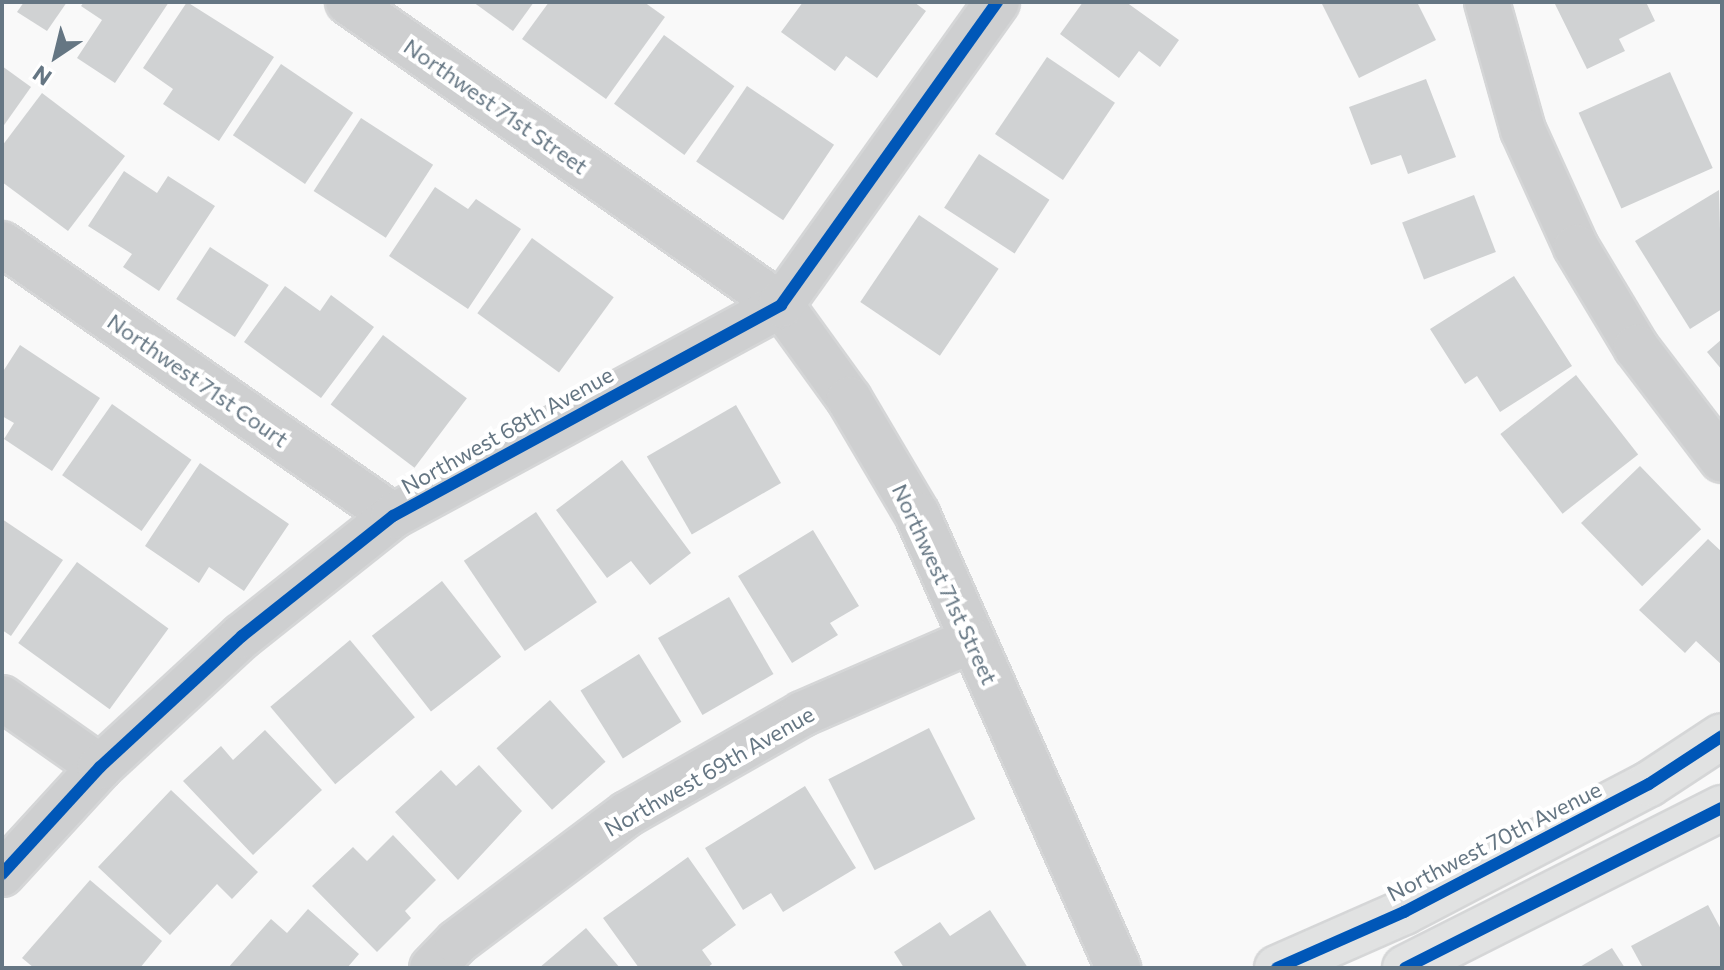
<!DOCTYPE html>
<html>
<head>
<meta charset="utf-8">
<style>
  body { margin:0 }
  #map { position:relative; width:1724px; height:970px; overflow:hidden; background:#f9f9f9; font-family:Commissioner,sans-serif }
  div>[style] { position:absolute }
  .building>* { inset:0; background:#d0d2d3; transform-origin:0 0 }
  .roads { filter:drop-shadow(2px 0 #d5d6d7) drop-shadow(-2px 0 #d5d6d7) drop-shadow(0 2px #d5d6d7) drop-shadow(0 -2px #d5d6d7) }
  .street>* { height:44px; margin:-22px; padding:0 22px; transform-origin:22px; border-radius:22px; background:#cecfd0 }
  .secondary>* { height:44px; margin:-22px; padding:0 22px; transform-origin:22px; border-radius:22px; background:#e1e2e2 }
  .cycleway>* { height:12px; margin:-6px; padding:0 6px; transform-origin:6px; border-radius:6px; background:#0057b8 }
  span { translate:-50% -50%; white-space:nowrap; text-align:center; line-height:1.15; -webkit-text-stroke:8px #fff; paint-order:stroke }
  .street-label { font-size:22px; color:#657683 }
  .frame { position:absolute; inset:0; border:4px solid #657683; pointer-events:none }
  .north { position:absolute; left:16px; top:16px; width:80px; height:80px; -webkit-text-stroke:6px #fff; paint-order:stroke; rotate:215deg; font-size:22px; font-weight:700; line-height:32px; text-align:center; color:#657683 }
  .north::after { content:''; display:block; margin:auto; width:28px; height:36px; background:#657683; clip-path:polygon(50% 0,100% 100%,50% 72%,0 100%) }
</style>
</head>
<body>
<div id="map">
  <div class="building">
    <i style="clip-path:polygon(24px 2px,67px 2px,47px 31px,17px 12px)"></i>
    <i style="clip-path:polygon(84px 2px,169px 2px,115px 83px,77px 58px,102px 20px,81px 6px)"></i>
    <i style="clip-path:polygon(187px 2px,274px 57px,219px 141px,163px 104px,173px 89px,143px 68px)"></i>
    <i style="clip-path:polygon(473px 2px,534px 2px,513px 31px)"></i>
    <i style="clip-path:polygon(549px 2px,644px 2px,665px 17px,606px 99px,522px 39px)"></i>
    <i style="clip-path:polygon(803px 2px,914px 2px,926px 11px,877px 78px,846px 56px,835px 71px,781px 32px)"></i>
    <i style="clip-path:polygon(1083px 2px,1126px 2px,1179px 40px,1160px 67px,1139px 51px,1119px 78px,1060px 34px)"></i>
    <i style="clip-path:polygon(1321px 2px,1417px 2px,1436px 40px,1359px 78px)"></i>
    <i style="clip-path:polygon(1554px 2px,1646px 2px,1655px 21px,1619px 39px,1625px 51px,1587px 69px)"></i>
    <i style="left:664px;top:35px;width:87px;height:85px;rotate:36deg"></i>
    <i style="left:1047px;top:57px;width:82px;height:93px;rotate:34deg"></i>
    <i style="left:281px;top:64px;width:87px;height:86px;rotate:34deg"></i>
    <i style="clip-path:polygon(2px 66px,31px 87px,2px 128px)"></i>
    <i style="left:1670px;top:72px;width:105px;height:100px;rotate:66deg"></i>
    <i style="clip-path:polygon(1426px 79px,1456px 157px,1408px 174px,1401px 155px,1371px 165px,1349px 107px)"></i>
    <i style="left:747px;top:86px;width:105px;height:91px;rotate:34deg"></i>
    <i style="clip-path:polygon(42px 93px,125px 156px,68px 231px,2px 182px,2px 146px)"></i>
    <i style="left:361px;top:118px;width:86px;height:87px;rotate:33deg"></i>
    <i style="left:979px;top:154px;width:84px;height:64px;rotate:33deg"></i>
    <i style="clip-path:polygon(124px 171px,157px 193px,168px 176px,215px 206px,159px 291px,123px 267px,132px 254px,88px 226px)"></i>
    <i style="clip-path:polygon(435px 187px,468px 209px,476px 199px,521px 229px,468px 309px,389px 256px)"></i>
    <i style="clip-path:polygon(1719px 190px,1722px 309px,1690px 329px,1635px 241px)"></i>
    <i style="left:1474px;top:195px;width:61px;height:77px;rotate:69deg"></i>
    <i style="left:919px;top:215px;width:96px;height:105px;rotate:34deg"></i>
    <i style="left:532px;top:238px;width:101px;height:93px;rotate:36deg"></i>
    <i style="left:210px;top:247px;width:70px;height:62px;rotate:33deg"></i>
    <i style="clip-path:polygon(1514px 276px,1572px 366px,1500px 412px,1477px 376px,1465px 384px,1430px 329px)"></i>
    <i style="clip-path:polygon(285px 286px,320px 311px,331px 295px,374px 327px,321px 398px,244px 342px)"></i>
    <i style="left:383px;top:335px;width:105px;height:87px;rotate:37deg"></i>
    <i style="clip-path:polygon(1722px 339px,1722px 370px,1707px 352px)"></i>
    <i style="clip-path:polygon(20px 345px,100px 398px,52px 471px,4px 439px,14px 423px,2px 416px,2px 373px)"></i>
    <i style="left:1576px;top:375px;width:101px;height:96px;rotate:52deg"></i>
    <i style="left:112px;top:404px;width:97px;height:87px;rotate:35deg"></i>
    <i style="left:736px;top:405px;width:90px;height:103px;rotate:60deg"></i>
    <i style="clip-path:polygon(622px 460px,691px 553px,650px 585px,631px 561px,607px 578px,556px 510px)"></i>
    <i style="clip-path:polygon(200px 463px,289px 524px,244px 591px,209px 567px,199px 583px,145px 546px)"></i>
    <i style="left:1640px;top:466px;width:88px;height:82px;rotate:46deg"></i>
    <i style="left:536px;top:512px;width:109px;height:87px;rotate:56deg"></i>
    <i style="clip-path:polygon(2px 519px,63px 560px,11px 636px,2px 630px)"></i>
    <i style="clip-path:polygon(813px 530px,859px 606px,830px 623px,838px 635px,792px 663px,738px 576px)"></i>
    <i style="clip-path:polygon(1708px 539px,1722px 552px,1722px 665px,1696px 641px,1685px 653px,1639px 610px)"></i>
    <i style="left:77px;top:562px;width:113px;height:100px;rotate:36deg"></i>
    <i style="left:442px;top:581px;width:96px;height:89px;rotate:52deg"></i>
    <i style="left:729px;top:597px;width:89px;height:82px;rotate:60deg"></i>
    <i style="left:350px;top:640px;width:101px;height:104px;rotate:50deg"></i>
    <i style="left:639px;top:654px;width:80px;height:69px;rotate:58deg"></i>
    <i style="left:550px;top:700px;width:83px;height:72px;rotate:48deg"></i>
    <i style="left:929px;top:728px;width:102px;height:113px;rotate:63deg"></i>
    <i style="clip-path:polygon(265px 730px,322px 790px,253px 855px,183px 781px,221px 746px,233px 760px)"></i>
    <i style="clip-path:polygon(479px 765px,522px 811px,458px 880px,395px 812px,441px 770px,456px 786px)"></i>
    <i style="clip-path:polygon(805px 786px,856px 868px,783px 912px,771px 893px,743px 910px,705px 848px)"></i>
    <i style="clip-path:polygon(171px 790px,258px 872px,232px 899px,217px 884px,170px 935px,98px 867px)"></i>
    <i style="clip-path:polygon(393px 835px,436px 880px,405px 911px,411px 918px,377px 952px,312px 886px,353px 847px,367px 861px)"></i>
    <i style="clip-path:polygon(688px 857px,736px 925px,702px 950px,712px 964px,707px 968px,639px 968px,603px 918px)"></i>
    <i style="clip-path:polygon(90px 880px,162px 941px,140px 968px,34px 968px,22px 958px)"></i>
    <i style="clip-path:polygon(1708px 905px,1722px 931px,1722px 968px,1643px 968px,1631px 946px)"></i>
    <i style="clip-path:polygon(308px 909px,359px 954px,347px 968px,228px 968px,271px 919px,287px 933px)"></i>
    <i style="clip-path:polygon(990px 910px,1028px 968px,904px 968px,894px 952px,940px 922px,950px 936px)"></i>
    <i style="clip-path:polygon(586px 928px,620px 968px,539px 968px)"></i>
    <i style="clip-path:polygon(1612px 948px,1625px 968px,1578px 968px)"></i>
  </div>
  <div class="roads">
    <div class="street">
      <i style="left:348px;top:2px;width:528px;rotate:34.98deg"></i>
      <i style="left:781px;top:305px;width:116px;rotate:54.1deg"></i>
      <i style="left:849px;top:399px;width:134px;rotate:59.4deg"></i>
      <i style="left:917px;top:514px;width:497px;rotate:66.1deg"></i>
      <i style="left:1487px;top:2px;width:133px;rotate:74.3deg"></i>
      <i style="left:1523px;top:130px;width:128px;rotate:65.6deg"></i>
      <i style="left:1576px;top:247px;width:117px;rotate:59deg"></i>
      <i style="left:1636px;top:347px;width:142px;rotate:52.7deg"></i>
      <i style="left:2px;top:244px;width:476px;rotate:34.8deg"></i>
      <i style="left:2px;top:698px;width:120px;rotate:35.1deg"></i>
      <i style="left:2px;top:874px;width:145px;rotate:-47.5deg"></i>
      <i style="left:100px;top:767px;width:193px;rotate:-42.7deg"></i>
      <i style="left:242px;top:636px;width:193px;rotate:-38.5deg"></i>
      <i style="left:393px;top:516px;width:442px;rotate:-28.5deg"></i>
      <i style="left:781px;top:305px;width:372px;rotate:-54.5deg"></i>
      <i style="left:432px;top:968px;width:36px;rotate:-46deg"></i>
      <i style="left:457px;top:942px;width:213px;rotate:-37deg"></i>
      <i style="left:627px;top:814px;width:202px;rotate:-29.7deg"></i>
      <i style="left:802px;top:714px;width:185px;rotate:-23.5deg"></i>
    </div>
    <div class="secondary">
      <i style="left:1277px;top:968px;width:139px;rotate:-23.8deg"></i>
      <i style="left:1404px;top:912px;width:276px;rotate:-27.6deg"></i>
      <i style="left:1649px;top:784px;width:87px;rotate:-33.3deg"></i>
      <i style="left:1405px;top:968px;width:355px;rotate:-26.8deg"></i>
    </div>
  </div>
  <div class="cycleway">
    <i style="left:2px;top:874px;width:145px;rotate:-47.5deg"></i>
    <i style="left:100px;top:767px;width:193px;rotate:-42.7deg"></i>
    <i style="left:242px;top:636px;width:193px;rotate:-38.5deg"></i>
    <i style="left:393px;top:516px;width:442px;rotate:-28.5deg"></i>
    <i style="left:781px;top:305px;width:372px;rotate:-54.5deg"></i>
    <i style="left:1277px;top:968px;width:139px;rotate:-23.8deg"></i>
    <i style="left:1404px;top:912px;width:276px;rotate:-27.6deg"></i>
    <i style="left:1649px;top:784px;width:87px;rotate:-33.3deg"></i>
    <i style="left:1405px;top:968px;width:355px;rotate:-26.8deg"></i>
  </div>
  <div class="street-label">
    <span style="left:496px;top:106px;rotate:35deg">Northwest 71st Street</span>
    <span style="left:198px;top:380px;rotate:35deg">Northwest 71st Court</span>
    <span style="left:507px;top:430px;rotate:-29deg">Northwest 68th Avenue</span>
    <span style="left:945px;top:584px;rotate:65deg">Northwest 71st Street</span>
    <span style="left:709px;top:771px;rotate:-30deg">Northwest 69th Avenue</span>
    <span style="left:1494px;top:841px;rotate:-27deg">Northwest 70th Avenue</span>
  </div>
  <div class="frame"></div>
  <div class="north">N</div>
</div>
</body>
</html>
